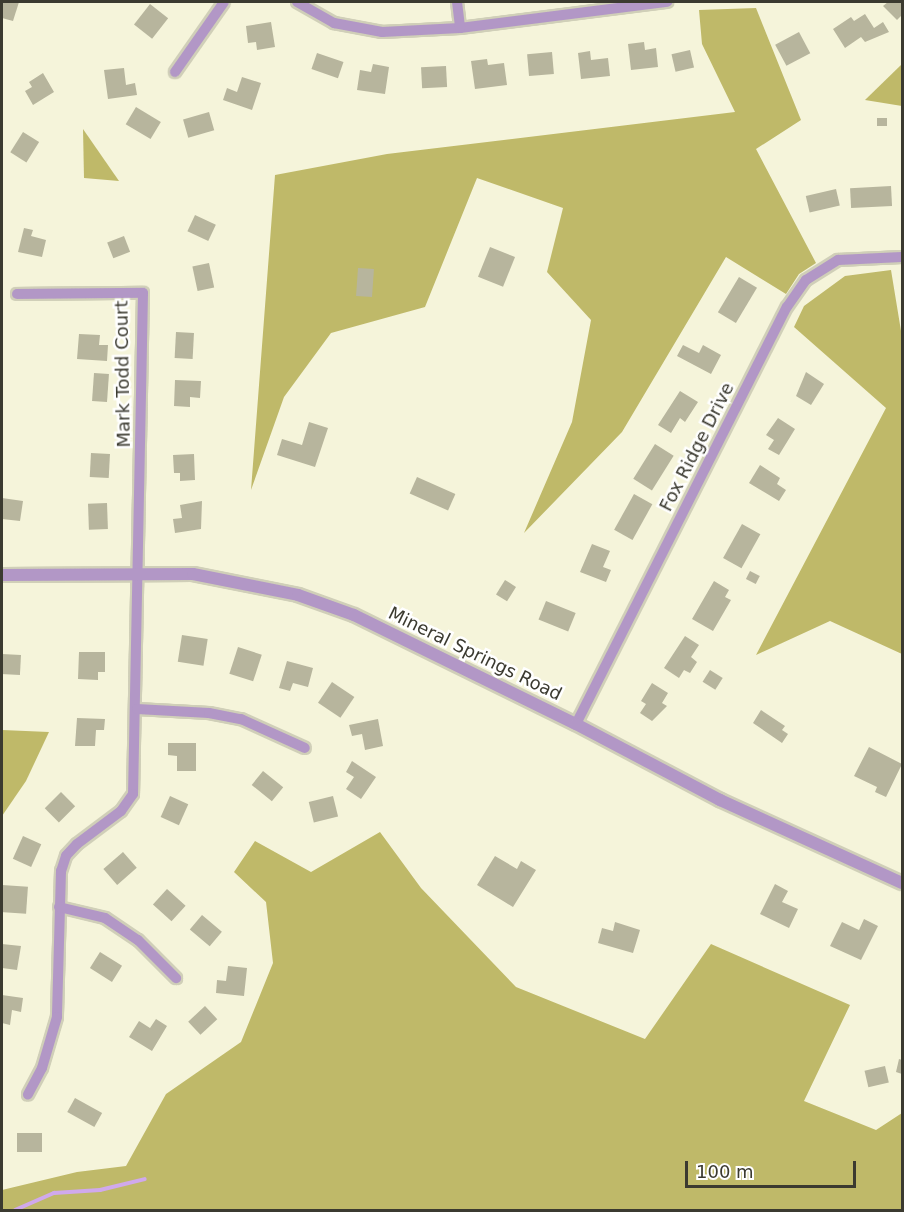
<!DOCTYPE html>
<html>
<head>
<meta charset="utf-8">
<style>
  body { margin:0 }
  #map { position:relative; width:904px; height:1212px; overflow:hidden; background:#f5f4da; font-family:"DejaVu Sans",sans-serif }
  div>[style] { position:absolute }
  .forest>* { inset:0; background:#bfb969 }
  .stream>* { height:4px; margin:-2px; padding:0 2px; transform-origin:2px; border-radius:2px; background:#d0a9ec }
  .building>* { inset:0; background:#b7b59d; transform-origin:0 0 }
  .roads { filter:drop-shadow(2px 0 #d0cfb8) drop-shadow(-2px 0 #d0cfb8) drop-shadow(0 2px #d0cfb8) drop-shadow(0 -2px #d0cfb8) }
  .minor>* { height:10px; margin:-5px; padding:0 5px; transform-origin:5px; border-radius:5px; background:#b297c6 }
  .tertiary>* { height:12px; margin:-6px; padding:0 6px; transform-origin:6px; border-radius:6px; background:#b297c6 }
  span { translate:-50% -50%; white-space:nowrap; text-align:center; line-height:1.15; -webkit-text-stroke:5px #fff; paint-order:stroke }
  .street-label { font-size:18px; color:#3b3a30 }
  .frame { position:absolute; inset:0; border:3px solid #3b3a30; pointer-events:none }
  .scale { position:absolute; left:685px; top:1161px; width:171px; height:27px; box-sizing:border-box; border:3px solid #3b3a30; border-top:0; padding-left:8px; font-size:18px; line-height:21px; white-space:nowrap; color:#3b3a30; -webkit-text-stroke:4px #fff; paint-order:stroke }
</style>
</head>
<body>
<div id="map">
  <div class="forest">
    <i style="clip-path:polygon(756px 8px,801px 120px,756px 149px,816px 263px,799px 274px,786px 294px,726px 257px,622px 432px,524px 533px,572px 422px,591px 320px,547px 272px,563px 208px,477px 178px,425px 307px,331px 333px,284px 397px,251px 490px,275px 175px,387px 154px,735px 112px,702px 44px,699px 10px)"></i>
    <i style="clip-path:polygon(902px 64px,902px 106px,865px 100px)"></i>
    <i style="clip-path:polygon(83px 129px,119px 181px,84px 178px)"></i>
    <i style="clip-path:polygon(891px 270px,902px 337px,902px 654px,830px 621px,756px 655px,886px 408px,794px 327px,804px 306px,845px 276px)"></i>
    <i style="clip-path:polygon(2px 730px,49px 732px,26px 781px,2px 816px)"></i>
    <i style="clip-path:polygon(380px 832px,421px 888px,516px 987px,645px 1039px,711px 944px,850px 1005px,804px 1101px,876px 1130px,902px 1113px,902px 1210px,2px 1210px,2px 1190px,77px 1172px,126px 1166px,166px 1094px,241px 1042px,273px 963px,266px 902px,234px 872px,255px 841px,311px 872px)"></i>
  </div>
  <div class="stream">
    <i style="left:15px;top:1210px;width:43px;rotate:-23.6deg"></i>
    <i style="left:54px;top:1193px;width:46px;rotate:-3.7deg"></i>
    <i style="left:100px;top:1190px;width:46px;rotate:-13.7deg"></i>
  </div>
  <div class="building">
    <i style="clip-path:polygon(2px 2px,19px 2px,13px 21px,2px 18px)"></i>
    <i style="clip-path:polygon(888px 2px,902px 2px,902px 15px,897px 20px,883px 6px)"></i>
    <i style="left:150px;top:4px;width:23px;height:26px;rotate:38deg"></i>
    <i style="clip-path:polygon(865px 14px,874px 28px,883px 22px,889px 32px,865px 42px,861px 37px,845px 48px,833px 29px,851px 17px,854px 21px)"></i>
    <i style="clip-path:polygon(271px 22px,275px 47px,257px 50px,256px 42px,248px 43px,246px 26px)"></i>
    <i style="left:799px;top:32px;width:24px;height:27px;rotate:62deg"></i>
    <i style="clip-path:polygon(644px 42px,645px 50px,656px 48px,658px 67px,631px 70px,628px 44px)"></i>
    <i style="left:690px;top:50px;width:18px;height:19px;rotate:77deg"></i>
    <i style="clip-path:polygon(590px 51px,591px 60px,608px 58px,610px 76px,581px 79px,578px 53px)"></i>
    <i style="left:552px;top:52px;width:22px;height:25px;rotate:85deg"></i>
    <i style="left:317px;top:53px;width:28px;height:17px;rotate:19deg"></i>
    <i style="clip-path:polygon(487px 59px,488px 65px,504px 63px,507px 85px,475px 89px,471px 61px)"></i>
    <i style="clip-path:polygon(373px 64px,389px 67px,385px 94px,357px 90px,360px 70px,371px 72px)"></i>
    <i style="left:446px;top:66px;width:21px;height:25px;rotate:87deg"></i>
    <i style="clip-path:polygon(124px 68px,126px 85px,135px 83px,137px 95px,108px 99px,104px 70px)"></i>
    <i style="clip-path:polygon(43px 73px,54px 92px,33px 105px,25px 91px,32px 87px,29px 82px)"></i>
    <i style="clip-path:polygon(242px 77px,261px 83px,252px 110px,223px 100px,227px 88px,237px 92px)"></i>
    <i style="left:136px;top:107px;width:29px;height:20px;rotate:31deg"></i>
    <i style="left:209px;top:112px;width:19px;height:27px;rotate:74deg"></i>
    <i style="left:877px;top:118px;width:10px;height:8px"></i>
    <i style="left:23px;top:132px;width:19px;height:24px;rotate:32deg"></i>
    <i style="left:891px;top:186px;width:20px;height:41px;rotate:87deg"></i>
    <i style="left:836px;top:189px;width:17px;height:31px;rotate:77deg"></i>
    <i style="left:195px;top:215px;width:23px;height:18px;rotate:25deg"></i>
    <i style="clip-path:polygon(24px 228px,33px 230px,31px 236px,46px 240px,42px 257px,18px 252px)"></i>
    <i style="left:124px;top:236px;width:17px;height:18px;rotate:69deg"></i>
    <i style="left:490px;top:247px;width:27px;height:32px;rotate:22deg"></i>
    <i style="left:209px;top:263px;width:25px;height:17px;rotate:78deg"></i>
    <i style="left:358px;top:268px;width:16px;height:28px;rotate:4deg"></i>
    <i style="left:739px;top:277px;width:21px;height:41px;rotate:31deg"></i>
    <i style="left:176px;top:332px;width:18px;height:26px;rotate:3deg"></i>
    <i style="clip-path:polygon(79px 334px,100px 335px,99px 345px,108px 345px,107px 361px,77px 359px)"></i>
    <i style="clip-path:polygon(683px 345px,699px 353px,703px 345px,721px 355px,711px 374px,677px 356px)"></i>
    <i style="clip-path:polygon(806px 372px,824px 384px,811px 405px,796px 396px)"></i>
    <i style="left:94px;top:373px;width:15px;height:28px;rotate:4deg"></i>
    <i style="clip-path:polygon(175px 380px,201px 381px,200px 398px,190px 397px,190px 407px,174px 406px)"></i>
    <i style="clip-path:polygon(680px 391px,698px 402px,685px 422px,680px 418px,671px 433px,658px 425px)"></i>
    <i style="clip-path:polygon(778px 418px,795px 429px,779px 455px,768px 449px,774px 440px,766px 435px)"></i>
    <i style="clip-path:polygon(309px 422px,328px 428px,315px 467px,277px 455px,282px 439px,302px 445px)"></i>
    <i style="left:655px;top:444px;width:22px;height:41px;rotate:32deg"></i>
    <i style="left:91px;top:453px;width:19px;height:24px;rotate:3deg"></i>
    <i style="clip-path:polygon(194px 454px,195px 480px,180px 481px,180px 473px,174px 473px,173px 455px)"></i>
    <i style="clip-path:polygon(760px 465px,780px 478px,777px 484px,786px 490px,779px 501px,749px 483px)"></i>
    <i style="left:417px;top:477px;width:42px;height:18px;rotate:24deg"></i>
    <i style="left:634px;top:494px;width:21px;height:41px;rotate:29deg"></i>
    <i style="clip-path:polygon(2px 498px,23px 501px,20px 521px,2px 519px)"></i>
    <i style="clip-path:polygon(202px 501px,201px 529px,175px 533px,173px 519px,182px 518px,180px 505px)"></i>
    <i style="left:107px;top:503px;width:26px;height:19px;rotate:88deg"></i>
    <i style="left:742px;top:524px;width:21px;height:39px;rotate:29deg"></i>
    <i style="clip-path:polygon(592px 544px,610px 551px,603px 567px,611px 570px,606px 582px,580px 572px)"></i>
    <i style="left:750px;top:571px;width:11px;height:9px;rotate:27deg"></i>
    <i style="left:505px;top:580px;width:13px;height:17px;rotate:32deg"></i>
    <i style="clip-path:polygon(714px 581px,729px 590px,725px 597px,731px 600px,713px 631px,692px 619px)"></i>
    <i style="left:546px;top:601px;width:32px;height:20px;rotate:22deg"></i>
    <i style="left:182px;top:635px;width:26px;height:27px;rotate:9deg"></i>
    <i style="clip-path:polygon(685px 636px,699px 645px,691px 657px,697px 662px,690px 673px,684px 670px,679px 678px,664px 668px)"></i>
    <i style="left:238px;top:647px;width:25px;height:28px;rotate:18deg"></i>
    <i style="clip-path:polygon(79px 652px,105px 652px,105px 672px,98px 672px,98px 680px,78px 679px)"></i>
    <i style="left:2px;top:654px;width:19px;height:20px;rotate:3deg"></i>
    <i style="clip-path:polygon(287px 661px,313px 668px,308px 687px,293px 683px,290px 691px,279px 688px)"></i>
    <i style="left:710px;top:670px;width:15px;height:14px;rotate:32deg"></i>
    <i style="left:332px;top:682px;width:27px;height:25px;rotate:34deg"></i>
    <i style="clip-path:polygon(652px 683px,668px 693px,662px 703px,667px 706px,652px 721px,640px 713px,646px 704px,641px 701px)"></i>
    <i style="clip-path:polygon(761px 710px,785px 726px,782px 730px,788px 734px,782px 743px,753px 723px)"></i>
    <i style="clip-path:polygon(77px 718px,105px 719px,104px 730px,96px 730px,95px 746px,75px 746px)"></i>
    <i style="clip-path:polygon(378px 719px,383px 746px,365px 750px,362px 734px,352px 736px,349px 725px)"></i>
    <i style="clip-path:polygon(168px 743px,196px 743px,196px 771px,177px 771px,177px 756px,168px 755px)"></i>
    <i style="clip-path:polygon(869px 747px,902px 764px,886px 797px,875px 792px,877px 787px,854px 776px)"></i>
    <i style="clip-path:polygon(352px 761px,376px 777px,361px 799px,346px 789px,354px 777px,346px 772px)"></i>
    <i style="left:263px;top:771px;width:26px;height:18px;rotate:39deg"></i>
    <i style="left:61px;top:792px;width:20px;height:23px;rotate:45deg"></i>
    <i style="left:170px;top:796px;width:20px;height:23px;rotate:24deg"></i>
    <i style="left:333px;top:796px;width:21px;height:25px;rotate:76deg"></i>
    <i style="left:23px;top:836px;width:20px;height:25px;rotate:24deg"></i>
    <i style="left:123px;top:852px;width:21px;height:26px;rotate:49deg"></i>
    <i style="clip-path:polygon(495px 856px,517px 869px,521px 861px,536px 870px,513px 907px,477px 885px)"></i>
    <i style="clip-path:polygon(775px 884px,788px 891px,782px 902px,798px 909px,789px 928px,760px 914px)"></i>
    <i style="left:2px;top:885px;width:26px;height:27px;rotate:4deg"></i>
    <i style="left:167px;top:889px;width:25px;height:21px;rotate:42deg"></i>
    <i style="left:202px;top:915px;width:26px;height:19px;rotate:40deg"></i>
    <i style="clip-path:polygon(864px 919px,878px 926px,861px 960px,830px 946px,842px 922px,859px 930px)"></i>
    <i style="clip-path:polygon(615px 922px,640px 930px,633px 953px,598px 943px,602px 928px,613px 931px)"></i>
    <i style="clip-path:polygon(2px 944px,21px 946px,17px 970px,2px 968px)"></i>
    <i style="left:100px;top:952px;width:26px;height:19px;rotate:32deg"></i>
    <i style="clip-path:polygon(228px 966px,247px 968px,244px 996px,216px 993px,217px 980px,226px 981px)"></i>
    <i style="clip-path:polygon(2px 995px,23px 998px,21px 1012px,12px 1010px,10px 1025px,2px 1023px)"></i>
    <i style="left:205px;top:1006px;width:18px;height:23px;rotate:47deg"></i>
    <i style="clip-path:polygon(156px 1019px,167px 1026px,152px 1051px,129px 1037px,139px 1021px,150px 1028px)"></i>
    <i style="clip-path:polygon(899px 1059px,902px 1060px,902px 1074px,896px 1072px)"></i>
    <i style="left:885px;top:1066px;width:17px;height:21px;rotate:77deg"></i>
    <i style="left:75px;top:1098px;width:31px;height:16px;rotate:29deg"></i>
    <i style="left:17px;top:1133px;width:25px;height:19px"></i>
  </div>
  <div class="roads">
    <div class="minor">
      <i style="left:297px;top:2px;width:43px;rotate:29.6deg"></i>
      <i style="left:334px;top:23px;width:49px;rotate:10.6deg"></i>
      <i style="left:382px;top:32px;width:78px;rotate:-2.9deg"></i>
      <i style="left:460px;top:28px;width:209px;rotate:-7.2deg"></i>
      <i style="left:457px;top:2px;width:26px;rotate:83deg"></i>
      <i style="left:175px;top:72px;width:85px;rotate:-55deg"></i>
      <i style="left:17px;top:294px;width:126px;rotate:-0.5deg"></i>
      <i style="left:143px;top:293px;width:501px;rotate:91.14deg"></i>
      <i style="left:133px;top:794px;width:21px;rotate:125deg"></i>
      <i style="left:121px;top:811px;width:55px;rotate:143.1deg"></i>
      <i style="left:77px;top:844px;width:16px;rotate:133deg"></i>
      <i style="left:66px;top:856px;width:16px;rotate:108deg"></i>
      <i style="left:61px;top:871px;width:146px;rotate:91.6deg"></i>
      <i style="left:57px;top:1017px;width:53px;rotate:106.4deg"></i>
      <i style="left:42px;top:1068px;width:30px;rotate:118deg"></i>
      <i style="left:137px;top:709px;width:72px;rotate:3.2deg"></i>
      <i style="left:209px;top:713px;width:33px;rotate:11deg"></i>
      <i style="left:241px;top:719px;width:70px;rotate:24.4deg"></i>
      <i style="left:576px;top:724px;width:467px;rotate:-63.2deg"></i>
      <i style="left:787px;top:307px;width:33px;rotate:-55deg"></i>
      <i style="left:806px;top:280px;width:38px;rotate:-32deg"></i>
      <i style="left:838px;top:260px;width:64px;rotate:-2.7deg"></i>
      <i style="left:59px;top:907px;width:47px;rotate:13.4deg"></i>
      <i style="left:105px;top:918px;width:40px;rotate:34deg"></i>
      <i style="left:138px;top:940px;width:54px;rotate:45deg"></i>
    </div>
    <div class="tertiary">
      <i style="left:2px;top:575px;width:191px;rotate:-0.3deg"></i>
      <i style="left:193px;top:574px;width:107px;rotate:11.3deg"></i>
      <i style="left:298px;top:595px;width:59px;rotate:19.7deg"></i>
      <i style="left:354px;top:615px;width:247px;rotate:26.2deg"></i>
      <i style="left:576px;top:724px;width:163px;rotate:27.8deg"></i>
      <i style="left:720px;top:800px;width:200px;rotate:24.5deg"></i>
    </div>
  </div>
  <div class="street-label">
    <span style="left:123px;top:374px;rotate:-91deg">Mark Todd Court</span>
    <span style="left:697px;top:447px;rotate:-63deg">Fox Ridge Drive</span>
    <span style="left:475px;top:654px;rotate:26deg">Mineral Springs Road</span>
  </div>
  <div class="frame"></div>
  <div class="scale">100 m</div>
</div>
</body>
</html>
